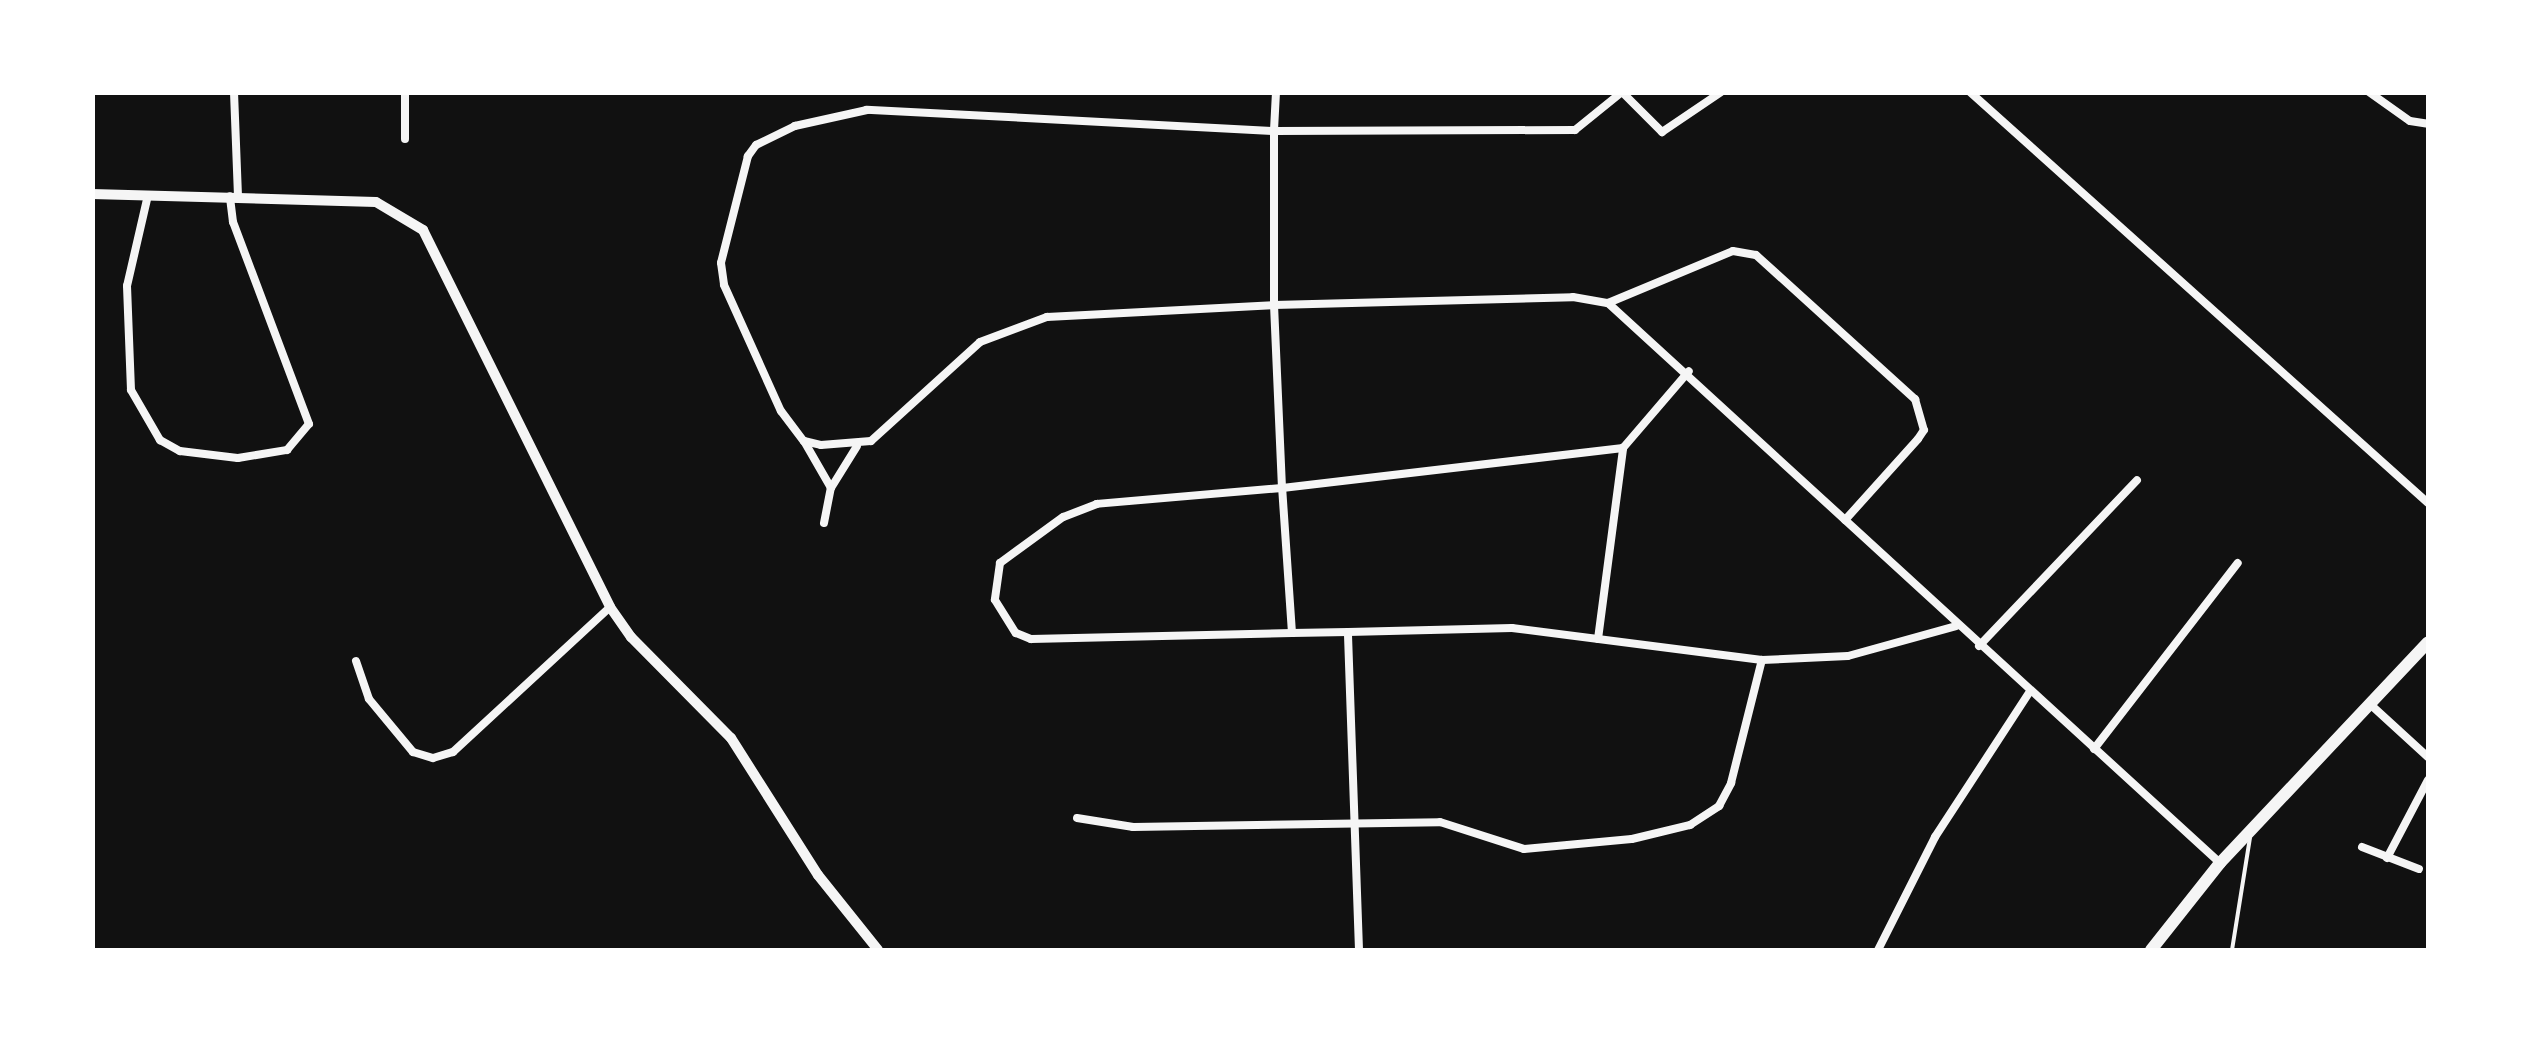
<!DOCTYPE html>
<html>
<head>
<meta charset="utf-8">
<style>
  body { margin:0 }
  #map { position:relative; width:2521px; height:1043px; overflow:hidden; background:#111; font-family:Quicksand,sans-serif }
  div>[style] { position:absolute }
  .service>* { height:4px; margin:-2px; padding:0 2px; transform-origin:2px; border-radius:2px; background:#f5f5f5 }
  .minor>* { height:8px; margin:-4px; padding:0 4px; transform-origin:4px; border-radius:4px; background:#f5f5f5 }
  .tertiary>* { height:10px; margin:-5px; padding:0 5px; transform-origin:5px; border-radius:5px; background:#f5f5f5 }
  .primary>* { height:12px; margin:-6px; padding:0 6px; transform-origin:6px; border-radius:6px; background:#f5f5f5 }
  span { translate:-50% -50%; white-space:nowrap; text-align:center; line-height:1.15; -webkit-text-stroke:10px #fff; paint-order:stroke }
  .frame { position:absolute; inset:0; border:95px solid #fff; pointer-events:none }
</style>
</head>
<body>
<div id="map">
  <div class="service">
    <i style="left:2232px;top:950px;width:114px;rotate:-80.9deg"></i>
  </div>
  <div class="minor">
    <i style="left:234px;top:92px;width:104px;rotate:87.8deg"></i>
    <i style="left:1276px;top:92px;width:39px;rotate:93deg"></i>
    <i style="left:1274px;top:131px;width:301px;rotate:-0.2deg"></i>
    <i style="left:1575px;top:130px;width:60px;rotate:-39deg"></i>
    <i style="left:1970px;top:92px;width:615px;rotate:41.9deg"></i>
    <i style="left:2369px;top:92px;width:50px;rotate:35.3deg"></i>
    <i style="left:2410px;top:121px;width:18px;rotate:9deg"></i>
    <i style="left:1624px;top:94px;width:54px;rotate:45deg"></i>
    <i style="left:1662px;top:132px;width:71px;rotate:-34.1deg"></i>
    <i style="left:405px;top:139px;width:47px;rotate:-90deg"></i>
    <i style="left:148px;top:195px;width:93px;rotate:103deg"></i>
    <i style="left:127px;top:286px;width:104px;rotate:87.8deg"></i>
    <i style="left:131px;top:390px;width:58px;rotate:59.9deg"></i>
    <i style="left:160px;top:440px;width:23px;rotate:29deg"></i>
    <i style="left:180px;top:451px;width:58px;rotate:6.9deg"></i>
    <i style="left:238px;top:458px;width:50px;rotate:-9.3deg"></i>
    <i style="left:287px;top:450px;width:34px;rotate:-50deg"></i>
    <i style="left:309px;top:424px;width:216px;rotate:-110.6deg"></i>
    <i style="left:233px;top:222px;width:26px;rotate:-97deg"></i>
    <i style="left:1608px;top:303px;width:135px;rotate:-22.6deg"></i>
    <i style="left:1733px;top:251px;width:23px;rotate:10deg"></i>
    <i style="left:1756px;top:255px;width:215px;rotate:42.2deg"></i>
    <i style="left:1915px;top:399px;width:32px;rotate:74deg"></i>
    <i style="left:1924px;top:430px;width:11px;rotate:124deg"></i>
    <i style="left:1918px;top:439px;width:109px;rotate:132deg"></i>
    <i style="left:804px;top:441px;width:54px;rotate:60.1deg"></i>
    <i style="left:1623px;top:448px;width:343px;rotate:173.3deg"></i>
    <i style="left:1282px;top:488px;width:186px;rotate:175.1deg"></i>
    <i style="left:1097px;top:504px;width:36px;rotate:159deg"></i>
    <i style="left:1063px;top:517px;width:78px;rotate:143.9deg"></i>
    <i style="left:1000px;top:563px;width:37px;rotate:98deg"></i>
    <i style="left:995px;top:600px;width:39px;rotate:58deg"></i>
    <i style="left:1016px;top:633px;width:16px;rotate:22deg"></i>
    <i style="left:1031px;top:639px;width:261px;rotate:-1.3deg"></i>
    <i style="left:1292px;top:633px;width:145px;rotate:-93.9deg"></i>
    <i style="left:1282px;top:488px;width:183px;rotate:-92.5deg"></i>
    <i style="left:1274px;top:305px;width:174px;rotate:-90deg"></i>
    <i style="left:1274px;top:131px;width:408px;rotate:-177deg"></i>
    <i style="left:867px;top:110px;width:74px;rotate:167.5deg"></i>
    <i style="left:795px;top:126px;width:43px;rotate:154deg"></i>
    <i style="left:756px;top:145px;width:14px;rotate:126deg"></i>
    <i style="left:748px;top:156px;width:110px;rotate:104.2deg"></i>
    <i style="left:721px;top:263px;width:22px;rotate:82deg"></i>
    <i style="left:724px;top:285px;width:138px;rotate:65.7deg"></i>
    <i style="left:781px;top:411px;width:38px;rotate:53deg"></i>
    <i style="left:804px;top:441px;width:17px;rotate:13deg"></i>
    <i style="left:821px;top:445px;width:50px;rotate:-4.6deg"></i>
    <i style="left:871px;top:441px;width:147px;rotate:-42.2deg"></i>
    <i style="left:980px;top:342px;width:72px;rotate:-20.5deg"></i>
    <i style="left:1047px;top:317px;width:227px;rotate:-3deg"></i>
    <i style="left:1274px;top:305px;width:299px;rotate:-1.5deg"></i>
    <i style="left:1573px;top:297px;width:36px;rotate:10deg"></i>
    <i style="left:1608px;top:303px;width:830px;rotate:42.46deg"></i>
    <i style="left:824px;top:523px;width:36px;rotate:-79deg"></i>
    <i style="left:831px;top:488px;width:49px;rotate:-58.2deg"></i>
    <i style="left:1292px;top:633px;width:56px;rotate:-1deg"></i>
    <i style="left:1598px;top:639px;width:193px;rotate:-82.5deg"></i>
    <i style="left:1623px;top:448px;width:101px;rotate:-49.4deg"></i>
    <i style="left:1979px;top:646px;width:229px;rotate:-46.4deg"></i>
    <i style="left:356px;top:661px;width:40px;rotate:71.1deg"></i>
    <i style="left:369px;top:699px;width:69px;rotate:50.3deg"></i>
    <i style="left:413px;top:752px;width:21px;rotate:17deg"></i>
    <i style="left:433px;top:758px;width:21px;rotate:-17deg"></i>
    <i style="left:453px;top:752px;width:214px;rotate:-42.7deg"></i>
    <i style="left:2371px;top:705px;width:77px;rotate:42.4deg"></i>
    <i style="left:2094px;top:749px;width:235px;rotate:-52.3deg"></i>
    <i style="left:1077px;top:818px;width:57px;rotate:9.1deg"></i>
    <i style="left:1133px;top:827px;width:307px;rotate:-0.9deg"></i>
    <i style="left:1440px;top:822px;width:88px;rotate:17.8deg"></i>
    <i style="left:1524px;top:849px;width:108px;rotate:-5.3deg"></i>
    <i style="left:1632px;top:839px;width:60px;rotate:-13.6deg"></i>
    <i style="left:1690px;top:825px;width:35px;rotate:-33deg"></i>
    <i style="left:1719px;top:806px;width:26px;rotate:-62deg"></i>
    <i style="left:1731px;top:783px;width:127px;rotate:-75.9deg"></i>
    <i style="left:2362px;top:847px;width:61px;rotate:21.1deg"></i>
    <i style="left:2387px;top:858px;width:88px;rotate:-62.3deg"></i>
    <i style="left:1359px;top:950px;width:318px;rotate:-92deg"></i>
    <i style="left:1348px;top:632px;width:164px;rotate:-1.4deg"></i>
    <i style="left:1512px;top:628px;width:252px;rotate:7.3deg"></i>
    <i style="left:1762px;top:660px;width:86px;rotate:-2.7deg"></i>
    <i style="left:1848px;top:656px;width:112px;rotate:-15.5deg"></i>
    <i style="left:1878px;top:950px;width:127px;rotate:-63.2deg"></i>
    <i style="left:1935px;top:837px;width:172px;rotate:-56.9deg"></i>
  </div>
  <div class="tertiary">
    <i style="left:92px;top:194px;width:284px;rotate:1.6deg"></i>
    <i style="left:376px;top:202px;width:55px;rotate:30.8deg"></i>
    <i style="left:423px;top:230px;width:421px;rotate:63.6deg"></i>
    <i style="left:610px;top:607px;width:37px;rotate:55deg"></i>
    <i style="left:631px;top:637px;width:142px;rotate:45.3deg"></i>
    <i style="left:731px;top:738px;width:162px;rotate:57.6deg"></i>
    <i style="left:818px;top:875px;width:96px;rotate:51.3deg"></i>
  </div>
  <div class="primary">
    <i style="left:2151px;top:950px;width:111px;rotate:-51.6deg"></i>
    <i style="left:2220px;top:863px;width:303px;rotate:-46.7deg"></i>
  </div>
  <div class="frame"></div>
</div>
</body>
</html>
